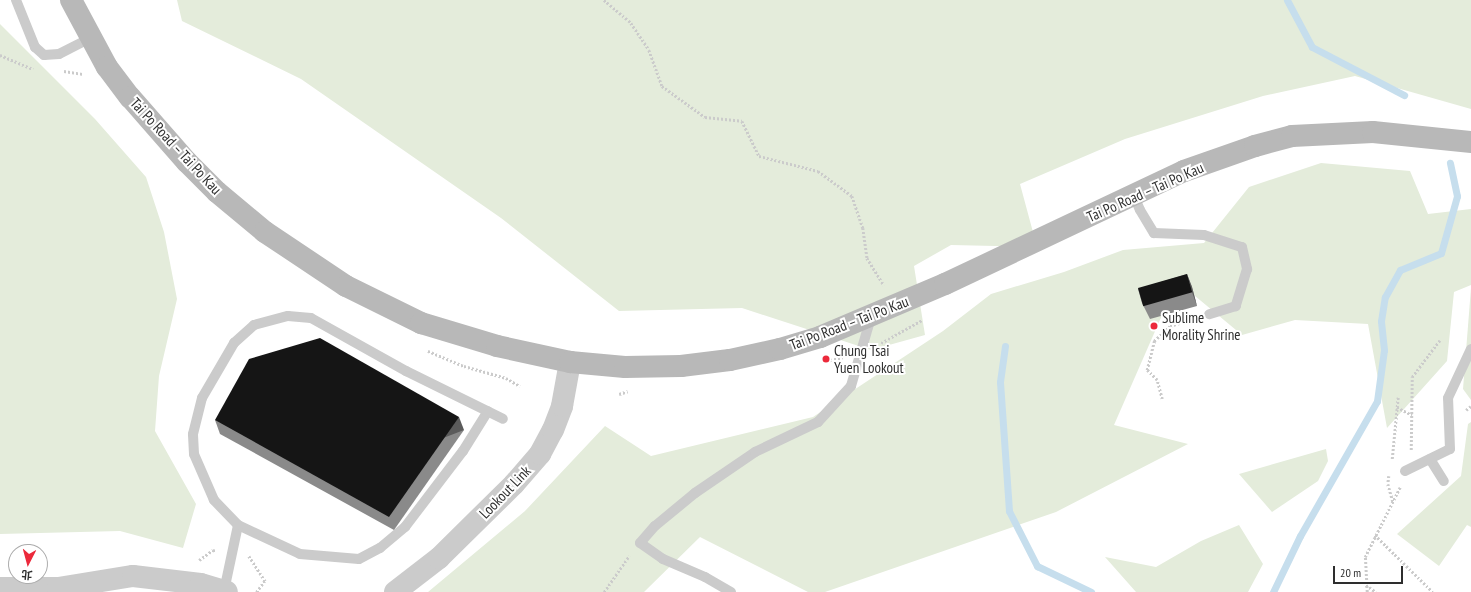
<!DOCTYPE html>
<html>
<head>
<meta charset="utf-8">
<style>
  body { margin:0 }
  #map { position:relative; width:1471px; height:592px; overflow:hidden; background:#fff; font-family:"PT Sans Narrow","Noto Sans TC",sans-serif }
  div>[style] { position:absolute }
  .green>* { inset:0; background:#e4ecdb }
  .stream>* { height:7px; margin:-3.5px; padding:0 3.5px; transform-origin:3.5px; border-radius:3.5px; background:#c6deed }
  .path>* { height:2.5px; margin-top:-1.25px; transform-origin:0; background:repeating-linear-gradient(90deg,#cbcbcb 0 2px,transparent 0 4px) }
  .service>* { height:10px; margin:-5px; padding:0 5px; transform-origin:5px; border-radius:5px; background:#cbcbcb }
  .tertiary>* { height:22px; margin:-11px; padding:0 11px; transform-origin:11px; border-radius:11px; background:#cbcbcb }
  .secondary>* { height:22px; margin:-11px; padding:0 11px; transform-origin:11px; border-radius:11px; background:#b8b8b8 }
  .wall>* { inset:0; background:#8a8a8a }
  .shaded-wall>* { inset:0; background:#5b5b5b; transform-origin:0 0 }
  .building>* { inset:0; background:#151515; transform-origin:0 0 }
  .dots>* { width:11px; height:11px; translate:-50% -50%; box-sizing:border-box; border:2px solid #fff; border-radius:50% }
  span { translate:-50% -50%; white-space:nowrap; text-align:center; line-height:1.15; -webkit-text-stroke:4px #fff; paint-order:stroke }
  .street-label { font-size:15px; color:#2e2e2e }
  .poi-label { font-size:15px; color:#2e2e2e }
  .left { translate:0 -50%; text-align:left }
  .north { position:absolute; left:8px; top:544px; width:40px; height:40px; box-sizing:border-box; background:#fff; border:1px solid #ababab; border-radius:50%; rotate:186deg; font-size:11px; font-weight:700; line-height:16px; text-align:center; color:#2e2e2e }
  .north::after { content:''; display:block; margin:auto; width:14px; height:18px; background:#ec293b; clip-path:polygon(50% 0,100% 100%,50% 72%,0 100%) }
  .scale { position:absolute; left:1333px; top:566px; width:70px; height:18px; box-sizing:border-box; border:2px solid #2e2e2e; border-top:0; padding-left:5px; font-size:12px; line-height:14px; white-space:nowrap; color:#2e2e2e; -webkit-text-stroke:3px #fff; paint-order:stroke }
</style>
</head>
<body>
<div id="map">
  <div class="green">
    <i style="clip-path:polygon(177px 0,1471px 0,1471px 109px,1355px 76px,1263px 96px,1125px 139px,1020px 184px,1037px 247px,951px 245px,914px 266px,925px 335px,871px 350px,742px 308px,619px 311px,501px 218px,301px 79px,182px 21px)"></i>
    <i style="clip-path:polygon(0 24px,95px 119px,146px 177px,164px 232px,177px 299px,159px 376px,155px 431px,196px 504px,183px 548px,120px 531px,0 534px)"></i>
    <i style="clip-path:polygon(1321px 163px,1410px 171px,1428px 214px,1471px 209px,1471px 285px,1454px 292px,1447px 361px,1387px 428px,1368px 324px,1295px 320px,1242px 335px,1177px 281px,1114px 425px,1188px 444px,1056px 512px,825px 592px,808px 592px,700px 537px,644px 592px,428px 592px,525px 511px,605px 426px,651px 456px,813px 417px,943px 331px,991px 294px,1064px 272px,1123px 250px,1204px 243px,1249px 187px)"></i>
    <i style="clip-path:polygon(1471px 288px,1471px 400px,1463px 389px)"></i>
    <i style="clip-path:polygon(1471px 422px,1471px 527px,1467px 525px,1439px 566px,1397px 534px,1461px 476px,1468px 424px)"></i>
    <i style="clip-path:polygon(1326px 449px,1328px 461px,1318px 481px,1272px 512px,1239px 474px)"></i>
    <i style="clip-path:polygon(1239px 525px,1263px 564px,1248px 592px,1136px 592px,1105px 557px,1156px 567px,1201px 541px)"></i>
  </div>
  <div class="stream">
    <i style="left:1287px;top:0;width:53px;rotate:62deg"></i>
    <i style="left:1312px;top:47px;width:104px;rotate:27.6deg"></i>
    <i style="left:1005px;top:346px;width:36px;rotate:98deg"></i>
    <i style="left:1000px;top:382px;width:129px;rotate:86deg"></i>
    <i style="left:1009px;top:511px;width:62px;rotate:63deg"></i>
    <i style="left:1037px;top:566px;width:60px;rotate:25.7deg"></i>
    <i style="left:1273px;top:592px;width:62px;rotate:-64.3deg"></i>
    <i style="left:1300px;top:536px;width:155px;rotate:-60.3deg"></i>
    <i style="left:1377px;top:401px;width:51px;rotate:-82.2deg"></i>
    <i style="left:1384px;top:350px;width:29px;rotate:-96deg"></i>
    <i style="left:1381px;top:321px;width:24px;rotate:-81deg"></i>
    <i style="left:1385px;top:297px;width:31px;rotate:-61deg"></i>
    <i style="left:1400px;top:270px;width:44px;rotate:-22.5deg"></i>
    <i style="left:1441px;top:253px;width:59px;rotate:-74.3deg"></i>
    <i style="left:1457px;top:196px;width:34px;rotate:-102deg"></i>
  </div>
  <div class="path">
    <i style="left:604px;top:0;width:35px;rotate:40deg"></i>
    <i style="left:631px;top:23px;width:32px;rotate:56deg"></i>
    <i style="left:649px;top:50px;width:38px;rotate:70deg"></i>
    <i style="left:662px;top:86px;width:53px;rotate:35.8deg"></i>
    <i style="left:705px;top:117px;width:37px;rotate:6deg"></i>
    <i style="left:742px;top:121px;width:39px;rotate:64deg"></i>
    <i style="left:759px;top:156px;width:61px;rotate:14.3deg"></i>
    <i style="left:818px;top:171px;width:42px;rotate:36.3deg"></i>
    <i style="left:852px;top:196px;width:34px;rotate:71deg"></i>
    <i style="left:863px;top:228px;width:30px;rotate:82deg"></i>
    <i style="left:867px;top:258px;width:32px;rotate:58deg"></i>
    <i style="left:0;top:55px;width:36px;rotate:23deg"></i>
    <i style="left:64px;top:71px;width:20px;rotate:9deg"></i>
    <i style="left:881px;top:343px;width:47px;rotate:-29.3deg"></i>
    <i style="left:428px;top:351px;width:39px;rotate:23deg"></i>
    <i style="left:464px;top:366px;width:44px;rotate:15.9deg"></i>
    <i style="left:506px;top:378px;width:16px;rotate:30deg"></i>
    <i style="left:826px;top:361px;width:17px;rotate:-13deg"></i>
    <i style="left:619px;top:394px;width:9px;rotate:-18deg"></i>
    <i style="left:1162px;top:399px;width:20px;rotate:-105deg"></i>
    <i style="left:1157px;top:380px;width:14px;rotate:-135deg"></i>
    <i style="left:1147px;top:370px;width:30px;rotate:-76deg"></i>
    <i style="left:1154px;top:341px;width:22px;rotate:-43deg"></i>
    <i style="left:1170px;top:326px;width:26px;rotate:-18deg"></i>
    <i style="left:1397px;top:407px;width:17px;rotate:28deg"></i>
    <i style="left:1466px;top:410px;width:6px;rotate:-39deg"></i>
    <i style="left:1411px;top:450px;width:73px;rotate:-89.2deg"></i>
    <i style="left:1412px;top:377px;width:46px;rotate:-52.9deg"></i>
    <i style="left:1392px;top:459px;width:62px;rotate:-84.5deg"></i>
    <i style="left:1389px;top:476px;width:8px;rotate:97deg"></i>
    <i style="left:1388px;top:484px;width:19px;rotate:74deg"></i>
    <i style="left:1375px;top:535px;width:81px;rotate:44.5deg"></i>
    <i style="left:249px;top:556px;width:30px;rotate:57deg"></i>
    <i style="left:265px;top:581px;width:14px;rotate:126deg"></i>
    <i style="left:199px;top:560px;width:17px;rotate:-36deg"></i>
    <i style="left:213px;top:550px;width:3px;rotate:18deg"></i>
    <i style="left:1366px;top:585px;width:12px;rotate:35deg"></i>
    <i style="left:604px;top:592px;width:44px;rotate:-55.2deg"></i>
    <i style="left:1367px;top:592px;width:35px;rotate:-93deg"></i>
    <i style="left:1365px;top:557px;width:78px;rotate:-63.4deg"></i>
  </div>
  <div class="service">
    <i style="left:16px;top:0;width:51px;rotate:68deg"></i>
    <i style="left:35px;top:47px;width:12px;rotate:42deg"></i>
    <i style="left:44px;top:55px;width:15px;rotate:-4deg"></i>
    <i style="left:59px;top:54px;width:35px;rotate:-27deg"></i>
    <i style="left:1134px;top:196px;width:15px;rotate:67deg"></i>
    <i style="left:1140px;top:210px;width:27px;rotate:59deg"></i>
    <i style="left:1154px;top:233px;width:50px;rotate:2.3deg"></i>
    <i style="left:1204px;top:235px;width:40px;rotate:18deg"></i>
    <i style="left:1242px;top:247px;width:23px;rotate:77deg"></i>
    <i style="left:1247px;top:269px;width:39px;rotate:107deg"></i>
    <i style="left:1236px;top:306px;width:28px;rotate:163deg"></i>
    <i style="left:1430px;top:459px;width:26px;rotate:58deg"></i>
    <i style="left:1405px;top:471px;width:50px;rotate:-26.1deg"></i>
    <i style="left:1450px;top:449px;width:51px;rotate:-92.2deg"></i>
    <i style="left:1448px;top:398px;width:54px;rotate:-64.9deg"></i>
    <i style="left:238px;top:525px;width:68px;rotate:25.1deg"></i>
    <i style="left:300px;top:554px;width:59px;rotate:4.8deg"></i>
    <i style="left:359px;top:559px;width:24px;rotate:-28deg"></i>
    <i style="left:380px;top:548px;width:33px;rotate:-40deg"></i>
    <i style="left:405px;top:527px;width:96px;rotate:-52.7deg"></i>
    <i style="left:463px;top:451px;width:47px;rotate:-58deg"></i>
    <i style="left:224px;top:591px;width:67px;rotate:-78deg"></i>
    <i style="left:238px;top:525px;width:35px;rotate:-134deg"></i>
    <i style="left:214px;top:500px;width:50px;rotate:-113.5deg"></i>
    <i style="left:194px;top:454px;width:20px;rotate:-93deg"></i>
    <i style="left:193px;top:434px;width:37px;rotate:-76deg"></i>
    <i style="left:202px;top:398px;width:64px;rotate:-59.8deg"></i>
    <i style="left:234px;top:343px;width:27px;rotate:-42deg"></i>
    <i style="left:254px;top:325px;width:35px;rotate:-15deg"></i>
    <i style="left:288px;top:316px;width:23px;rotate:5deg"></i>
    <i style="left:311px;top:318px;width:109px;rotate:29.2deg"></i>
    <i style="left:406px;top:371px;width:108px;rotate:26.3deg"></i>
    <i style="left:731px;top:592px;width:30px;rotate:-150deg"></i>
    <i style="left:705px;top:577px;width:46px;rotate:-156.8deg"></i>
    <i style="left:663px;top:559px;width:28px;rotate:-145deg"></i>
    <i style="left:640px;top:543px;width:23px;rotate:-49deg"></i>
    <i style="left:655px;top:526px;width:52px;rotate:-39.5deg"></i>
    <i style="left:695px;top:493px;width:73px;rotate:-34.3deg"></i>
    <i style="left:755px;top:452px;width:70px;rotate:-25.5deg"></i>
    <i style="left:818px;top:422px;width:49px;rotate:-47.5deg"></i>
    <i style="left:851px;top:386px;width:72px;rotate:-73.8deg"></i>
  </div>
  <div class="tertiary">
    <i style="left:0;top:588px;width:58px"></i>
    <i style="left:58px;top:588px;width:76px;rotate:-9.1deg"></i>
    <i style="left:133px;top:576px;width:68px;rotate:6.7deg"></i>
    <i style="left:201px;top:584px;width:27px;rotate:17deg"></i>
    <i style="left:395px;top:592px;width:56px;rotate:-37.7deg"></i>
    <i style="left:439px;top:558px;width:105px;rotate:-44.6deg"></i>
    <i style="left:514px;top:484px;width:40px;rotate:-49deg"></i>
    <i style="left:540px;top:454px;width:27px;rotate:-62deg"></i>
    <i style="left:553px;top:430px;width:26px;rotate:-69deg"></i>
    <i style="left:562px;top:406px;width:45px;rotate:-79.7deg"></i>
  </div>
  <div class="secondary">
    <i style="left:71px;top:0;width:76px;rotate:61.8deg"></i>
    <i style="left:107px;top:67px;width:38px;rotate:53deg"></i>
    <i style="left:130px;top:97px;width:86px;rotate:48.8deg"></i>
    <i style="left:187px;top:162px;width:42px;rotate:45deg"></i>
    <i style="left:217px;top:192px;width:62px;rotate:39.8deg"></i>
    <i style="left:265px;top:232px;width:97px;rotate:33.7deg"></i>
    <i style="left:346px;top:286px;width:84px;rotate:26.3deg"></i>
    <i style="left:421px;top:323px;width:79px;rotate:16.8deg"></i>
    <i style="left:497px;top:346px;width:75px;rotate:12.4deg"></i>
    <i style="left:570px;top:362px;width:55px;rotate:5.2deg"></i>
    <i style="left:625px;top:367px;width:56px;rotate:-1deg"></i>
    <i style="left:681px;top:366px;width:49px;rotate:-7deg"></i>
    <i style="left:730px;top:360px;width:51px;rotate:-12.4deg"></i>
    <i style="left:780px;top:349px;width:42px;rotate:-16.7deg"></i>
    <i style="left:820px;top:337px;width:136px;rotate:-23deg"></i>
    <i style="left:945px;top:284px;width:264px;rotate:-25.3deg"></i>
    <i style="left:1184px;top:171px;width:75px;rotate:-19.4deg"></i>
    <i style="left:1255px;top:146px;width:38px;rotate:-15deg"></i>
    <i style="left:1292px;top:136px;width:81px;rotate:-2.8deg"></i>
    <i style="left:1373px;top:132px;width:99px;rotate:5.8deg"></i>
  </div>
  <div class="wall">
    <i style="clip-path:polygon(1187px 274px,1192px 287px,1197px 306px,1150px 319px,1142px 303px,1138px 289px)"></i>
    <i style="clip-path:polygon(215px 420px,464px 430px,394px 530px,220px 434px)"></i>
  </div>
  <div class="shaded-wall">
    <i style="clip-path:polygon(1187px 274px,1192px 287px,1197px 306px,1192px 292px)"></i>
    <i style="left:459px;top:417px;width:14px;height:122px;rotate:69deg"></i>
  </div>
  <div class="building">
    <i style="left:1187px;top:274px;width:19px;height:51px;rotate:74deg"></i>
    <i style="clip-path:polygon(320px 338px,459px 417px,389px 517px,215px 420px,249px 359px)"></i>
  </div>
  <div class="dots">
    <i style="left:1154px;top:326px;background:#ec293b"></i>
    <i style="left:826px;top:359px;background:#ec293b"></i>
  </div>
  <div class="street-label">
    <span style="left:176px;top:146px;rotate:47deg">Tai Po Road – Tai Po Kau</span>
    <span style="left:1145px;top:192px;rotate:-24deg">Tai Po Road – Tai Po Kau</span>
    <span style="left:849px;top:323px;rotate:-21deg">Tai Po Road – Tai Po Kau</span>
    <span style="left:505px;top:492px;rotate:-46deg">Lookout Link</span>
  </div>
  <div class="poi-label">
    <span class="left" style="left:1162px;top:326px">Sublime<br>Morality Shrine</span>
    <span class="left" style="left:834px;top:359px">Chung Tsai<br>Yuen Lookout</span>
  </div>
  <div class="north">北</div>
  <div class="scale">20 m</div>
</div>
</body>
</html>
